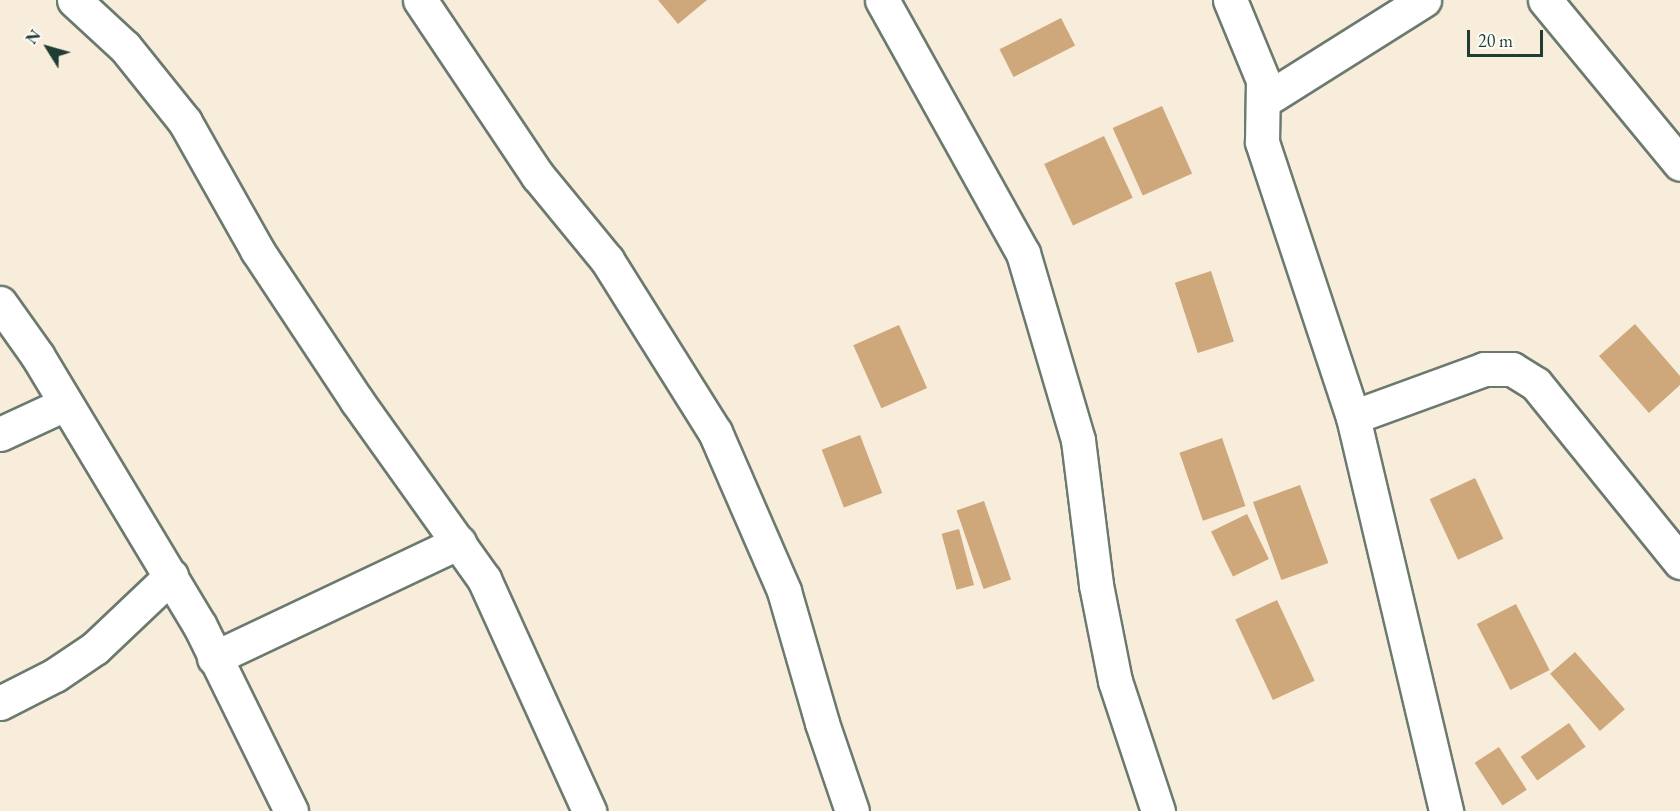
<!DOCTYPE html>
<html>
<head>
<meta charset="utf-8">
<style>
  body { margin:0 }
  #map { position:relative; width:1680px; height:811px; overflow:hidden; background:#f8ecdb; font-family:"EB Garamond",serif }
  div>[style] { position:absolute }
  .building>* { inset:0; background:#cea77a; transform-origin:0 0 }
  .roads { filter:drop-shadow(2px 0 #6b7a6e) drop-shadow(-2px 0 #6b7a6e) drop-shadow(0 2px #6b7a6e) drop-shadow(0 -2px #6b7a6e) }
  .minor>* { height:33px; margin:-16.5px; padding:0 16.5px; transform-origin:16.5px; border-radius:16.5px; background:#fff }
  span { translate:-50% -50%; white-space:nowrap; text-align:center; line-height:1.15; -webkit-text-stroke:6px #fdfcf7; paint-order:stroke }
  .north { position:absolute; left:18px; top:18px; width:60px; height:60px; -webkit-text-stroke:4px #fdfcf7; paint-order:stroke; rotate:307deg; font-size:16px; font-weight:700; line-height:24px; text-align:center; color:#1f3d34 }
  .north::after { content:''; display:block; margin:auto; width:21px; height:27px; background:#1f3d34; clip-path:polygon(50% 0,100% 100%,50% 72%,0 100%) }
  .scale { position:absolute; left:1467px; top:30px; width:76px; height:27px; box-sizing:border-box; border:3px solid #1f3d34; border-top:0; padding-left:8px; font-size:18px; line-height:21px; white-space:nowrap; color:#1f3d34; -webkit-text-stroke:4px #fdfcf7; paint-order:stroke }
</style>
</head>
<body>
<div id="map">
  <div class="building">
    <i style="clip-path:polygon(658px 0,707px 0,678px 24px)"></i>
    <i style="left:1061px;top:18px;width:31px;height:69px;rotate:63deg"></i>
    <i style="left:1162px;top:106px;width:74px;height:54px;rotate:66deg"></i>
    <i style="left:1104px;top:136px;width:68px;height:66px;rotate:65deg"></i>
    <i style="left:1211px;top:271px;width:74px;height:38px;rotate:72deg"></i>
    <i style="clip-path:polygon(1635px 324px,1680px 376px,1680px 385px,1649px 413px,1599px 356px)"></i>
    <i style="left:899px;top:325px;width:69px;height:50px;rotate:66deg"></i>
    <i style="left:860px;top:435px;width:62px;height:41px;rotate:69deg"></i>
    <i style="left:1222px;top:438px;width:72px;height:45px;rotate:71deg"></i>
    <i style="left:1475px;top:478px;width:67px;height:50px;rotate:65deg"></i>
    <i style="left:1300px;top:485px;width:83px;height:50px;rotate:70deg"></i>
    <i style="left:984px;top:501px;width:83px;height:29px;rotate:71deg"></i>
    <i style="left:1247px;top:514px;width:50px;height:40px;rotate:64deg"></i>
    <i style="left:959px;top:529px;width:58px;height:18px;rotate:75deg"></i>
    <i style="left:1277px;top:600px;width:89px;height:46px;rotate:65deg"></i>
    <i style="left:1516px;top:604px;width:74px;height:44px;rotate:63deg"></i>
    <i style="left:1575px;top:652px;width:76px;height:33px;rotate:49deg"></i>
    <i style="left:1569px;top:723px;width:29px;height:59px;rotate:55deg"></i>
    <i style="left:1499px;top:747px;width:51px;height:29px;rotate:57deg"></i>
  </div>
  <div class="roads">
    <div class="minor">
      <i style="left:74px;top:0;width:69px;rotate:42.7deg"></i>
      <i style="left:125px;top:47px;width:96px;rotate:51.3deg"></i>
      <i style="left:185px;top:122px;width:147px;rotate:60.6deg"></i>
      <i style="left:257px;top:250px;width:181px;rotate:56.5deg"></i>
      <i style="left:357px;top:401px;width:219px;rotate:54.5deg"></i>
      <i style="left:484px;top:579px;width:255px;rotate:65.6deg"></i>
      <i style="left:420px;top:0;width:212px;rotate:56.2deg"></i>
      <i style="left:538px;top:176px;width:109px;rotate:50.6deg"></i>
      <i style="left:607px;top:260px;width:203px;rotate:57.9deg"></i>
      <i style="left:715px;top:432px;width:173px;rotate:66.5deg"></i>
      <i style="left:784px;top:591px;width:137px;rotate:73.9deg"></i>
      <i style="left:822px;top:723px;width:93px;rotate:71.2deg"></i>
      <i style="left:882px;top:0;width:290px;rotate:60.9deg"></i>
      <i style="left:1023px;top:253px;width:195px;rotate:73.6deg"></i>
      <i style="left:1078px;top:440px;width:146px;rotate:82.9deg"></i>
      <i style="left:1096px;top:585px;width:98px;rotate:78.8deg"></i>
      <i style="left:1115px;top:681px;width:137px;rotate:71.7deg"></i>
      <i style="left:1230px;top:0;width:87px;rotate:67.6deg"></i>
      <i style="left:1263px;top:80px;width:62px;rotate:90.9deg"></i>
      <i style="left:1262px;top:142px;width:290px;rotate:71.7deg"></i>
      <i style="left:1353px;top:417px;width:405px;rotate:76.7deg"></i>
      <i style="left:1545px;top:0;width:212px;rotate:50.5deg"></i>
      <i style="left:1265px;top:100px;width:188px;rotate:-32.2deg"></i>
      <i style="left:0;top:303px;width:64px;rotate:54.6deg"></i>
      <i style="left:37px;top:355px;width:316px;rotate:59deg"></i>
      <i style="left:200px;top:626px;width:206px;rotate:63.8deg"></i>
      <i style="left:1353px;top:417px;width:140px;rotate:-20.1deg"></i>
      <i style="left:1484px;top:369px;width:28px"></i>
      <i style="left:1512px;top:369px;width:28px;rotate:32deg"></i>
      <i style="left:1536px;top:384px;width:229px;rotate:51deg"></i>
      <i style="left:0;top:434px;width:72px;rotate:-24.8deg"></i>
      <i style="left:214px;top:658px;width:271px;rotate:-25.3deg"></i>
      <i style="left:0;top:703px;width:62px;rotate:-27deg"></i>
      <i style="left:55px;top:675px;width:48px;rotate:-34deg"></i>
      <i style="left:95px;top:648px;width:105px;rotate:-43.5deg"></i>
    </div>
  </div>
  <div class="north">N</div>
  <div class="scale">20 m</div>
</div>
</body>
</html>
